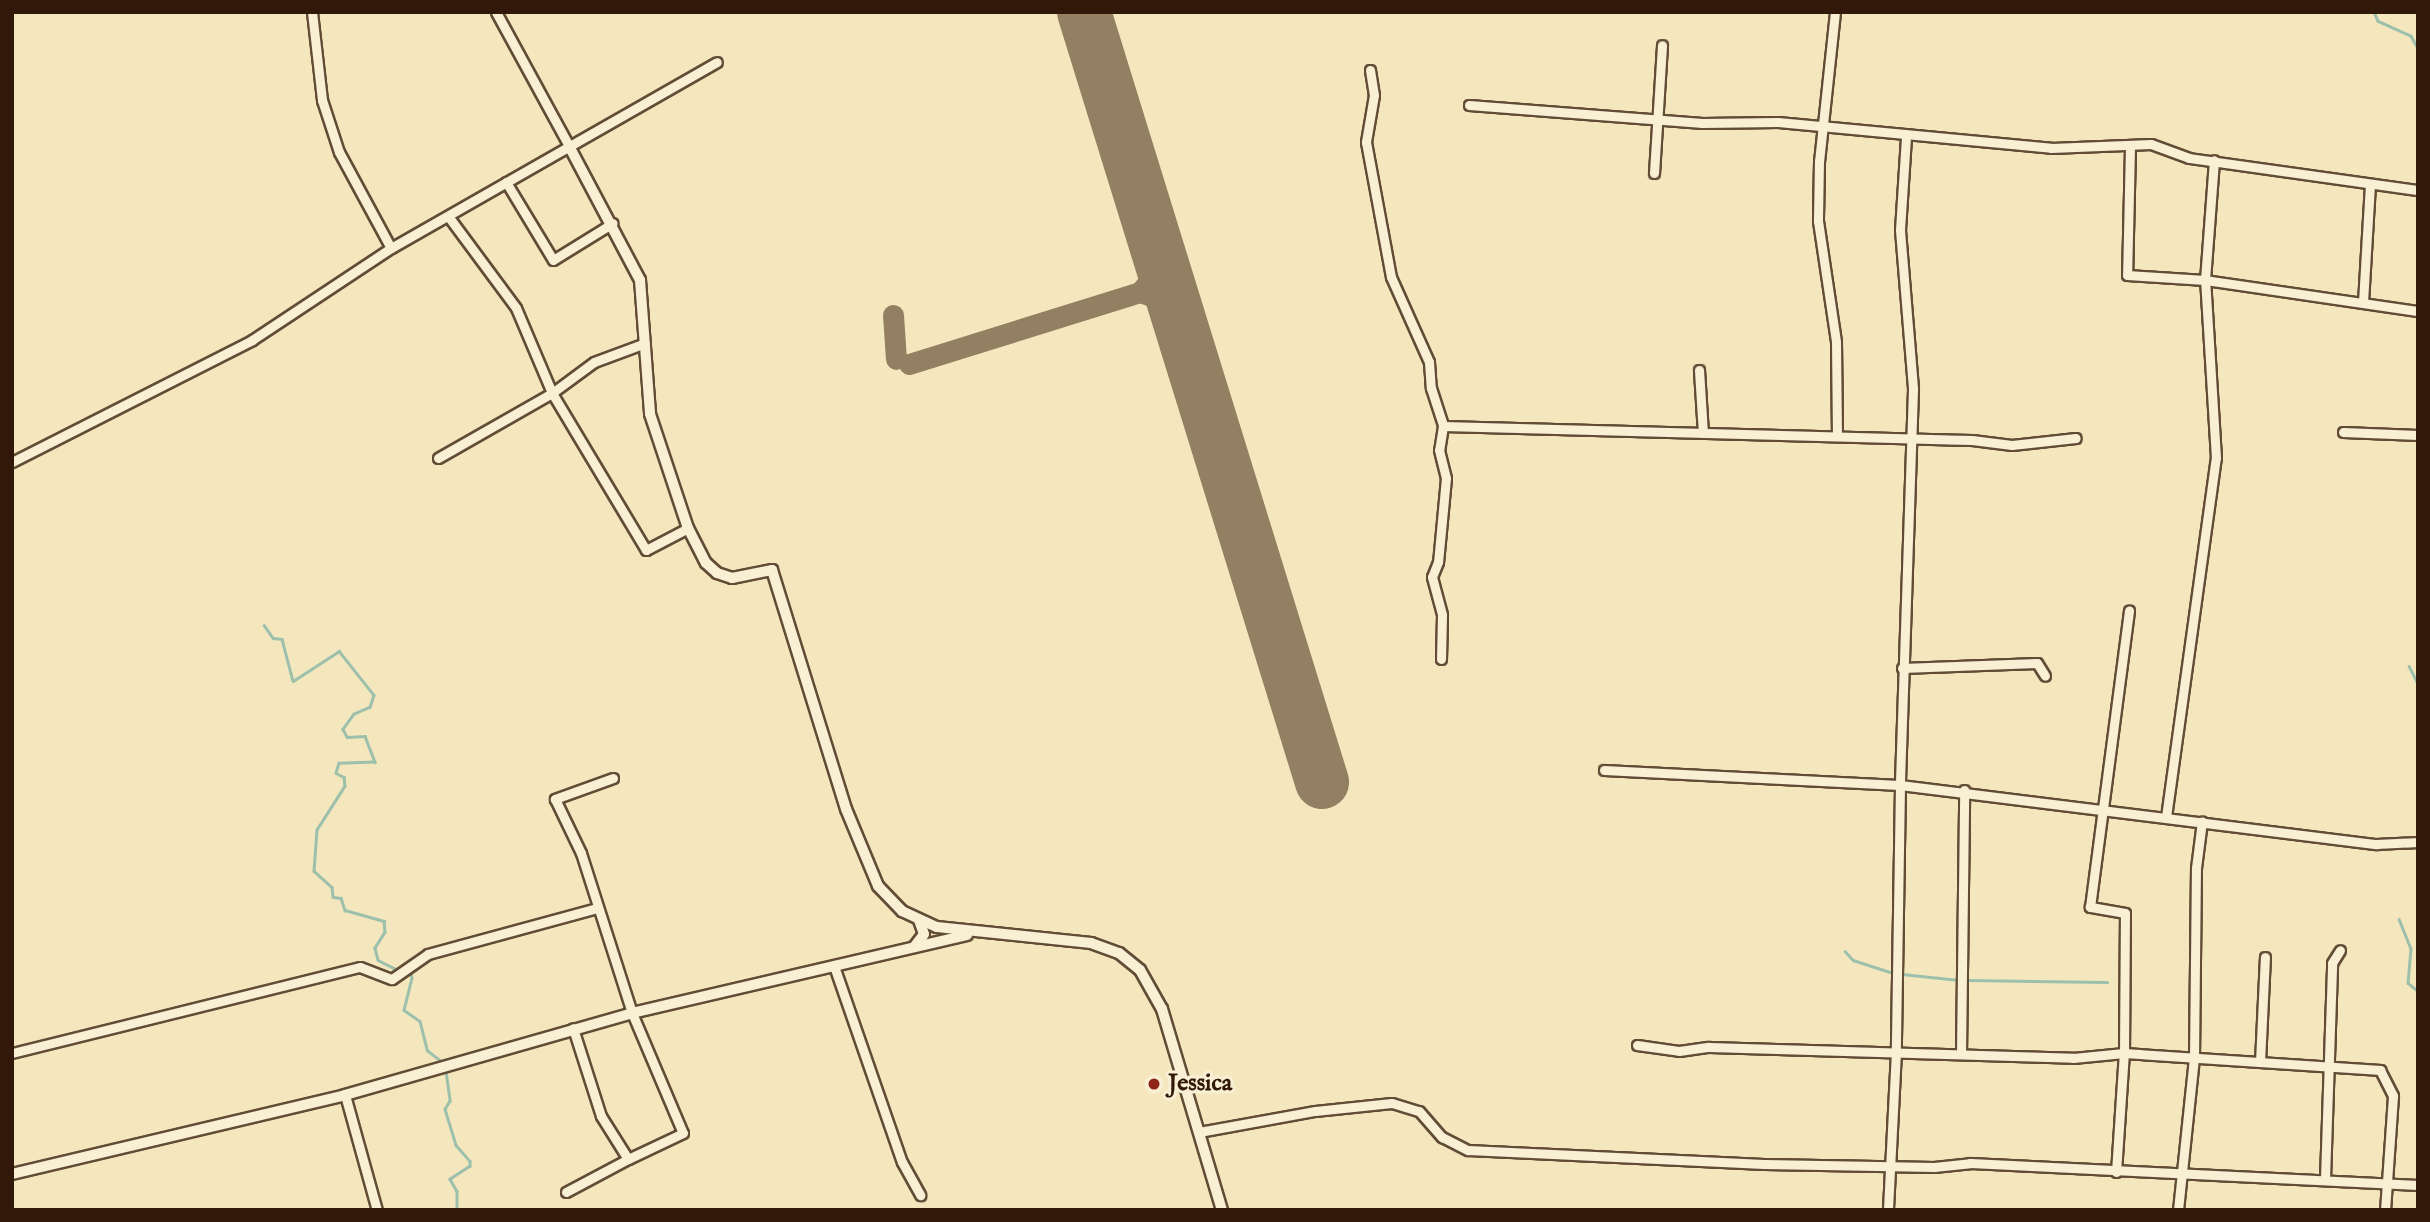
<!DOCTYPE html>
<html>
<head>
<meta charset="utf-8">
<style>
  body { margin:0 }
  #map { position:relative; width:2430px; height:1222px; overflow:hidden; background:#f5e7bd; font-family:"IM FELL English",serif }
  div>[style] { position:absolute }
  .stream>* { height:2.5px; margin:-1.25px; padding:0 1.25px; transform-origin:1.25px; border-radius:1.25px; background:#9dc0ad }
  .taxiway>* { height:21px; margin:-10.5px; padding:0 10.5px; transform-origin:10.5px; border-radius:10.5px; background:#938063 }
  .runway>* { height:54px; margin:-27px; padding:0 27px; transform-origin:27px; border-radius:27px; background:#938063 }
  .roads { filter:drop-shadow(2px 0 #624c36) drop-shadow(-2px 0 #624c36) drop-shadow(0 2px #624c36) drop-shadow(0 -2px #624c36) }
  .minor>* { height:9px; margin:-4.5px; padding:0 4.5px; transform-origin:4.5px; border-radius:4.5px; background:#f8efd4 }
  .tertiary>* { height:10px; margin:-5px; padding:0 5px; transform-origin:5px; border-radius:5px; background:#f8efd4 }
  .dots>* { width:19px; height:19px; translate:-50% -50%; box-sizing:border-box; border:4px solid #f8efd4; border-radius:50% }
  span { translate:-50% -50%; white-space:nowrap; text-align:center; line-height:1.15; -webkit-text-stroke:6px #f8efd4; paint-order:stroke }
  .poi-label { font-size:24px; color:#311809; font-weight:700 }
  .left { translate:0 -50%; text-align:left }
  .frame { position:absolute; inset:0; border:14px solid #311809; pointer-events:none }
</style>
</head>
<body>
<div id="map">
  <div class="stream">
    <i style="left:2374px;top:12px;width:10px;rotate:66deg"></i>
    <i style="left:2378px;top:21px;width:36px;rotate:24deg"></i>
    <i style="left:2411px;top:36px;width:14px;rotate:60deg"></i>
    <i style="left:264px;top:625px;width:16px;rotate:55deg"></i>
    <i style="left:273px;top:638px;width:9px;rotate:6deg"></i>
    <i style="left:282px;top:639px;width:43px;rotate:75.3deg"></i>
    <i style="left:293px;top:681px;width:55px;rotate:-33.1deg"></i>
    <i style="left:339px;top:651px;width:56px;rotate:51.5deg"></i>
    <i style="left:374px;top:695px;width:13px;rotate:108deg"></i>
    <i style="left:370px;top:707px;width:17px;rotate:156deg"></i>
    <i style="left:354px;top:714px;width:19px;rotate:126deg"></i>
    <i style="left:343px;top:729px;width:9px;rotate:63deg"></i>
    <i style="left:347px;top:737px;width:18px;rotate:-3deg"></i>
    <i style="left:365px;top:736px;width:28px;rotate:69deg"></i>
    <i style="left:375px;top:762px;width:36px;rotate:178deg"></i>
    <i style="left:339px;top:763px;width:10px;rotate:107deg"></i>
    <i style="left:336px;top:773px;width:9px;rotate:27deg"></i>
    <i style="left:344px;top:777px;width:9px;rotate:84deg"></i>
    <i style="left:345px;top:786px;width:52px;rotate:122.5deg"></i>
    <i style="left:317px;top:830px;width:41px;rotate:94.2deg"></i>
    <i style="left:314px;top:871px;width:24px;rotate:42deg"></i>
    <i style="left:332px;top:887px;width:10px;rotate:84deg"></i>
    <i style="left:333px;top:897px;width:8px;rotate:7deg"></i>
    <i style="left:341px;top:898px;width:13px;rotate:72deg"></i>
    <i style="left:345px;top:910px;width:41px;rotate:15.8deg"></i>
    <i style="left:384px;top:921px;width:11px;rotate:85deg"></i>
    <i style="left:385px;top:932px;width:19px;rotate:122deg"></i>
    <i style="left:375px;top:948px;width:12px;rotate:76deg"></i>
    <i style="left:378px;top:960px;width:22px;rotate:27deg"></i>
    <i style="left:2409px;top:666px;width:20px;rotate:63deg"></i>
    <i style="left:2399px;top:919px;width:32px;rotate:68deg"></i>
    <i style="left:2411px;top:949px;width:34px;rotate:95deg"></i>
    <i style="left:2408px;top:983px;width:13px;rotate:39deg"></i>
    <i style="left:1845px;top:951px;width:12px;rotate:48deg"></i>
    <i style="left:1853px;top:960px;width:40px;rotate:18deg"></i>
    <i style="left:410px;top:969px;width:9px;rotate:77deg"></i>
    <i style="left:412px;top:978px;width:33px;rotate:104deg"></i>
    <i style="left:404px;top:1010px;width:19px;rotate:35deg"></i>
    <i style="left:420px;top:1021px;width:30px;rotate:76deg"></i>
    <i style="left:427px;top:1050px;width:23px;rotate:38deg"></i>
    <i style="left:1902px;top:974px;width:57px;rotate:6deg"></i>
    <i style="left:1966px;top:980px;width:141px;rotate:0.8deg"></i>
    <i style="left:446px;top:1071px;width:30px;rotate:82deg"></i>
    <i style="left:450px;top:1101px;width:9px;rotate:122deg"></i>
    <i style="left:445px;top:1109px;width:38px;rotate:73deg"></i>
    <i style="left:456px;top:1145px;width:21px;rotate:49deg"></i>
    <i style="left:470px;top:1161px;width:5px;rotate:90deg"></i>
    <i style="left:470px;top:1166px;width:24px;rotate:147deg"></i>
    <i style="left:450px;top:1179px;width:14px;rotate:60deg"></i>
    <i style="left:457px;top:1191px;width:19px;rotate:90deg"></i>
  </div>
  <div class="taxiway">
    <i style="left:1140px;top:292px;width:28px;rotate:19deg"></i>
    <i style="left:1166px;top:301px;width:16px;rotate:47deg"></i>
    <i style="left:893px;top:315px;width:44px;rotate:86.1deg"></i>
    <i style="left:909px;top:364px;width:242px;rotate:-17.3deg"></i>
    <i style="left:1140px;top:292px;width:26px;rotate:-51deg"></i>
    <i style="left:1156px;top:272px;width:20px;rotate:-84deg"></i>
  </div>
  <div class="runway">
    <i style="left:1084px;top:12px;width:806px;rotate:72.82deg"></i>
  </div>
  <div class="roads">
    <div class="minor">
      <i style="left:312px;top:12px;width:89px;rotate:83.5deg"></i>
      <i style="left:322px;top:100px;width:55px;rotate:71.9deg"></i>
      <i style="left:339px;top:152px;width:109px;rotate:61.6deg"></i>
      <i style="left:496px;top:12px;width:153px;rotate:61.4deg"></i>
      <i style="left:1835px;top:12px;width:150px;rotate:96.1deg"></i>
      <i style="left:1819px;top:161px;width:60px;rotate:91deg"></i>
      <i style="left:1818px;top:221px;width:122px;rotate:81.5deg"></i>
      <i style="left:1836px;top:342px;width:94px;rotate:89.4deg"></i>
      <i style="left:1370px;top:70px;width:25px;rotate:81deg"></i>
      <i style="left:1374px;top:95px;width:48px;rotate:99.7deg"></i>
      <i style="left:1366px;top:142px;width:137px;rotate:79.5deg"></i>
      <i style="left:1391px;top:277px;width:93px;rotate:65.9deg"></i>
      <i style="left:1429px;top:362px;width:26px;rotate:86deg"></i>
      <i style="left:1431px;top:388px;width:40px;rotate:72deg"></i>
      <i style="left:1443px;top:426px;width:24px;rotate:99deg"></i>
      <i style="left:1439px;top:450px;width:29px;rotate:76deg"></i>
      <i style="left:1446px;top:478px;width:84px;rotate:95.4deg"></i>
      <i style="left:1438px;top:562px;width:16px;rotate:112deg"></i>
      <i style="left:1432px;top:577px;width:39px;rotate:75deg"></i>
      <i style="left:1442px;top:615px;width:44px;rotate:91.3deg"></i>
      <i style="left:1469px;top:105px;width:234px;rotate:4.4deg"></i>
      <i style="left:1702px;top:123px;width:76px;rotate:-0.8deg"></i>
      <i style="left:1778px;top:122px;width:274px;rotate:5.4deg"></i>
      <i style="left:2051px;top:148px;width:100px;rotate:-2.3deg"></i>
      <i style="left:2151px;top:144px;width:40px;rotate:20.2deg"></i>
      <i style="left:2189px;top:158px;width:231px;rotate:8deg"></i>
      <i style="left:1906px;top:137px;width:93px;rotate:93.7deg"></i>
      <i style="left:1900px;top:230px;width:160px;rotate:85.3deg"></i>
      <i style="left:1913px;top:389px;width:396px;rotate:91.9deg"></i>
      <i style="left:1900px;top:785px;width:480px;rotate:7.1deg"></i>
      <i style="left:2376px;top:844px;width:42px;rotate:-2.7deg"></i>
      <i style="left:2130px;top:147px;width:128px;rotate:91.3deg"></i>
      <i style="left:2127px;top:275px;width:78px;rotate:3.7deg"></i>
      <i style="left:2205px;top:280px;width:120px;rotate:-85.7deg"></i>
      <i style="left:1654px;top:173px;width:128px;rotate:-86.4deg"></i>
      <i style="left:506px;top:182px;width:91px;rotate:58.9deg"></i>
      <i style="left:553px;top:260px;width:70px;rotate:-31.7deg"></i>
      <i style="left:448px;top:216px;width:114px;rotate:53.5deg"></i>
      <i style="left:516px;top:308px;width:92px;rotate:67deg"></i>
      <i style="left:552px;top:393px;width:183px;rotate:59.1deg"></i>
      <i style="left:646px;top:550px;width:47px;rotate:-27.6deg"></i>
      <i style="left:2363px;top:302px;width:118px;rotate:-86.6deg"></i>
      <i style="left:1699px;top:370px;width:63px;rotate:86.4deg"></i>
      <i style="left:1443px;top:426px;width:529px;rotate:1.52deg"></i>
      <i style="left:1972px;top:440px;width:40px;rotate:7.1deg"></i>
      <i style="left:2012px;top:445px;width:64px;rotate:-6.2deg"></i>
      <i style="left:2343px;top:432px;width:75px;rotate:2.3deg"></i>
      <i style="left:438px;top:458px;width:131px;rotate:-29.7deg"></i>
      <i style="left:552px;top:393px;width:52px;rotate:-36.4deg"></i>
      <i style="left:594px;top:362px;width:54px;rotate:-20.4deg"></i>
      <i style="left:12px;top:462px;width:269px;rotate:-26.9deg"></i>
      <i style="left:252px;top:340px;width:167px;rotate:-33.5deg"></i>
      <i style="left:391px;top:248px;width:375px;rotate:-29.7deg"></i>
      <i style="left:1902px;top:668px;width:135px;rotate:-2.1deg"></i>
      <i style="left:2037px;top:663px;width:15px;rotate:58deg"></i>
      <i style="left:1604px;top:770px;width:296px;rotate:2.9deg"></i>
      <i style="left:1900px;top:785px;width:266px;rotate:90.9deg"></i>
      <i style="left:1896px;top:1051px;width:159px;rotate:92.9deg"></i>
      <i style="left:613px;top:778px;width:62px;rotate:160.1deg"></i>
      <i style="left:555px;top:799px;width:60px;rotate:64.3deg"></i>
      <i style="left:581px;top:853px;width:168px;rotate:72.3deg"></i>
      <i style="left:632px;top:1013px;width:130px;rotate:67deg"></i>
      <i style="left:683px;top:1133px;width:61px;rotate:154.7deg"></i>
      <i style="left:2166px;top:817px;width:362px;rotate:-82.1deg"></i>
      <i style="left:2216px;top:458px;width:178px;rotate:-93.5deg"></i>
      <i style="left:2205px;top:280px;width:215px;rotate:8.3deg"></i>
      <i style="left:834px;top:966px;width:207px;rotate:70.9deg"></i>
      <i style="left:902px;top:1162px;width:38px;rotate:61deg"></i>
      <i style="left:1637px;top:1045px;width:42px;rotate:8.1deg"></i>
      <i style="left:1679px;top:1051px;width:30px;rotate:-8deg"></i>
      <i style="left:1709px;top:1047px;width:364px;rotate:1.7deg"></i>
      <i style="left:2073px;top:1058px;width:51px;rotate:-5.6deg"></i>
      <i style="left:2124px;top:1053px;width:257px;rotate:3.8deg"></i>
      <i style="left:2380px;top:1070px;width:29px;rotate:63deg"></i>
      <i style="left:2393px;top:1096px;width:114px;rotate:94deg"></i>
      <i style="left:12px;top:1053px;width:358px;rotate:-13.9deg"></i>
      <i style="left:360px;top:967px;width:34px;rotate:21deg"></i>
      <i style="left:392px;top:979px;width:44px;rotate:-34.8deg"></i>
      <i style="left:428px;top:954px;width:175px;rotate:-15.2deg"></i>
      <i style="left:1961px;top:1054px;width:264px;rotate:-89.3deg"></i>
      <i style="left:2260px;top:1062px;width:105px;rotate:-87.3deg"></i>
      <i style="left:345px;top:1095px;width:119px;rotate:74.5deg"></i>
      <i style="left:1199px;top:1132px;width:118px;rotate:-10.3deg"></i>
      <i style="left:1315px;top:1111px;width:77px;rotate:-5.9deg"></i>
      <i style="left:1392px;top:1103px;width:28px;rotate:17deg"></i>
      <i style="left:1419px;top:1111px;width:35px;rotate:49deg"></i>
      <i style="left:1442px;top:1137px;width:29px;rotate:27deg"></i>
      <i style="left:1468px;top:1150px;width:296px;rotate:2.7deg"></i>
      <i style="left:1764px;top:1164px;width:170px;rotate:1deg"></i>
      <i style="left:1934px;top:1167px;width:36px;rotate:-6deg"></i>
      <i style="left:1970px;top:1163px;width:449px;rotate:2.8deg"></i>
      <i style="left:2116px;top:1172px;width:119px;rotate:-86.2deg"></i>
      <i style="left:2124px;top:1053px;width:140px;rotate:-89.6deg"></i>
      <i style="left:2125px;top:913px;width:36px;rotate:-170deg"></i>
      <i style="left:2090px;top:907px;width:299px;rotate:-82.5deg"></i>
      <i style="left:2325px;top:1179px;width:216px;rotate:-88.1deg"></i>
      <i style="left:2332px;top:963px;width:15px;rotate:-58deg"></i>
      <i style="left:566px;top:1192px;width:70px;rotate:-28deg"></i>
      <i style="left:628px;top:1159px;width:51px;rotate:-122.1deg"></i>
      <i style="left:601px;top:1116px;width:92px;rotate:-107.7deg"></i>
      <i style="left:2178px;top:1210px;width:153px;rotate:-84deg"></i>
      <i style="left:2194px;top:1058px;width:190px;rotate:-89.4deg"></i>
      <i style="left:2196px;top:868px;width:47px;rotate:-82.7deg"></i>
    </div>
    <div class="tertiary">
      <i style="left:569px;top:146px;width:152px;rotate:62.1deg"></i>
      <i style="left:640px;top:280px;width:134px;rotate:85.7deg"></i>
      <i style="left:650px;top:414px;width:120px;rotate:71.6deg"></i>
      <i style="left:688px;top:528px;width:39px;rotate:63deg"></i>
      <i style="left:706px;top:563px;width:15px;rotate:42deg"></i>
      <i style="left:717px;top:573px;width:16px;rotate:18deg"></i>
      <i style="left:732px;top:578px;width:41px;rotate:-11.3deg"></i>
      <i style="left:772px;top:570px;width:250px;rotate:72.8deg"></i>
      <i style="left:846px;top:809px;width:83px;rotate:67.4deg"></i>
      <i style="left:878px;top:886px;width:35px;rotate:46deg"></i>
      <i style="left:902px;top:911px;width:38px;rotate:25deg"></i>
      <i style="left:937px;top:927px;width:155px;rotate:5.9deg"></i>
      <i style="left:1091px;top:943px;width:30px;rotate:20deg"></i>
      <i style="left:1119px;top:953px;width:27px;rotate:39deg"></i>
      <i style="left:1140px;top:970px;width:45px;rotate:60.6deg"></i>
      <i style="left:1162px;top:1009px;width:210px;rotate:73.4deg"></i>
      <i style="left:914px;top:947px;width:16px;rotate:-52deg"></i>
      <i style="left:924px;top:934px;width:15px;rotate:-110deg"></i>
      <i style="left:12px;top:1174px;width:342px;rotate:-13.3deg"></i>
      <i style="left:345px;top:1095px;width:298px;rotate:-15.9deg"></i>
      <i style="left:632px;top:1013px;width:344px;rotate:-13.1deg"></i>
    </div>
  </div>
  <div class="dots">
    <i style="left:1154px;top:1084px;background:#8f2418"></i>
  </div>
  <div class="poi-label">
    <span class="left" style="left:1168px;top:1084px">Jessica</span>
  </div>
  <div class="frame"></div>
</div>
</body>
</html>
